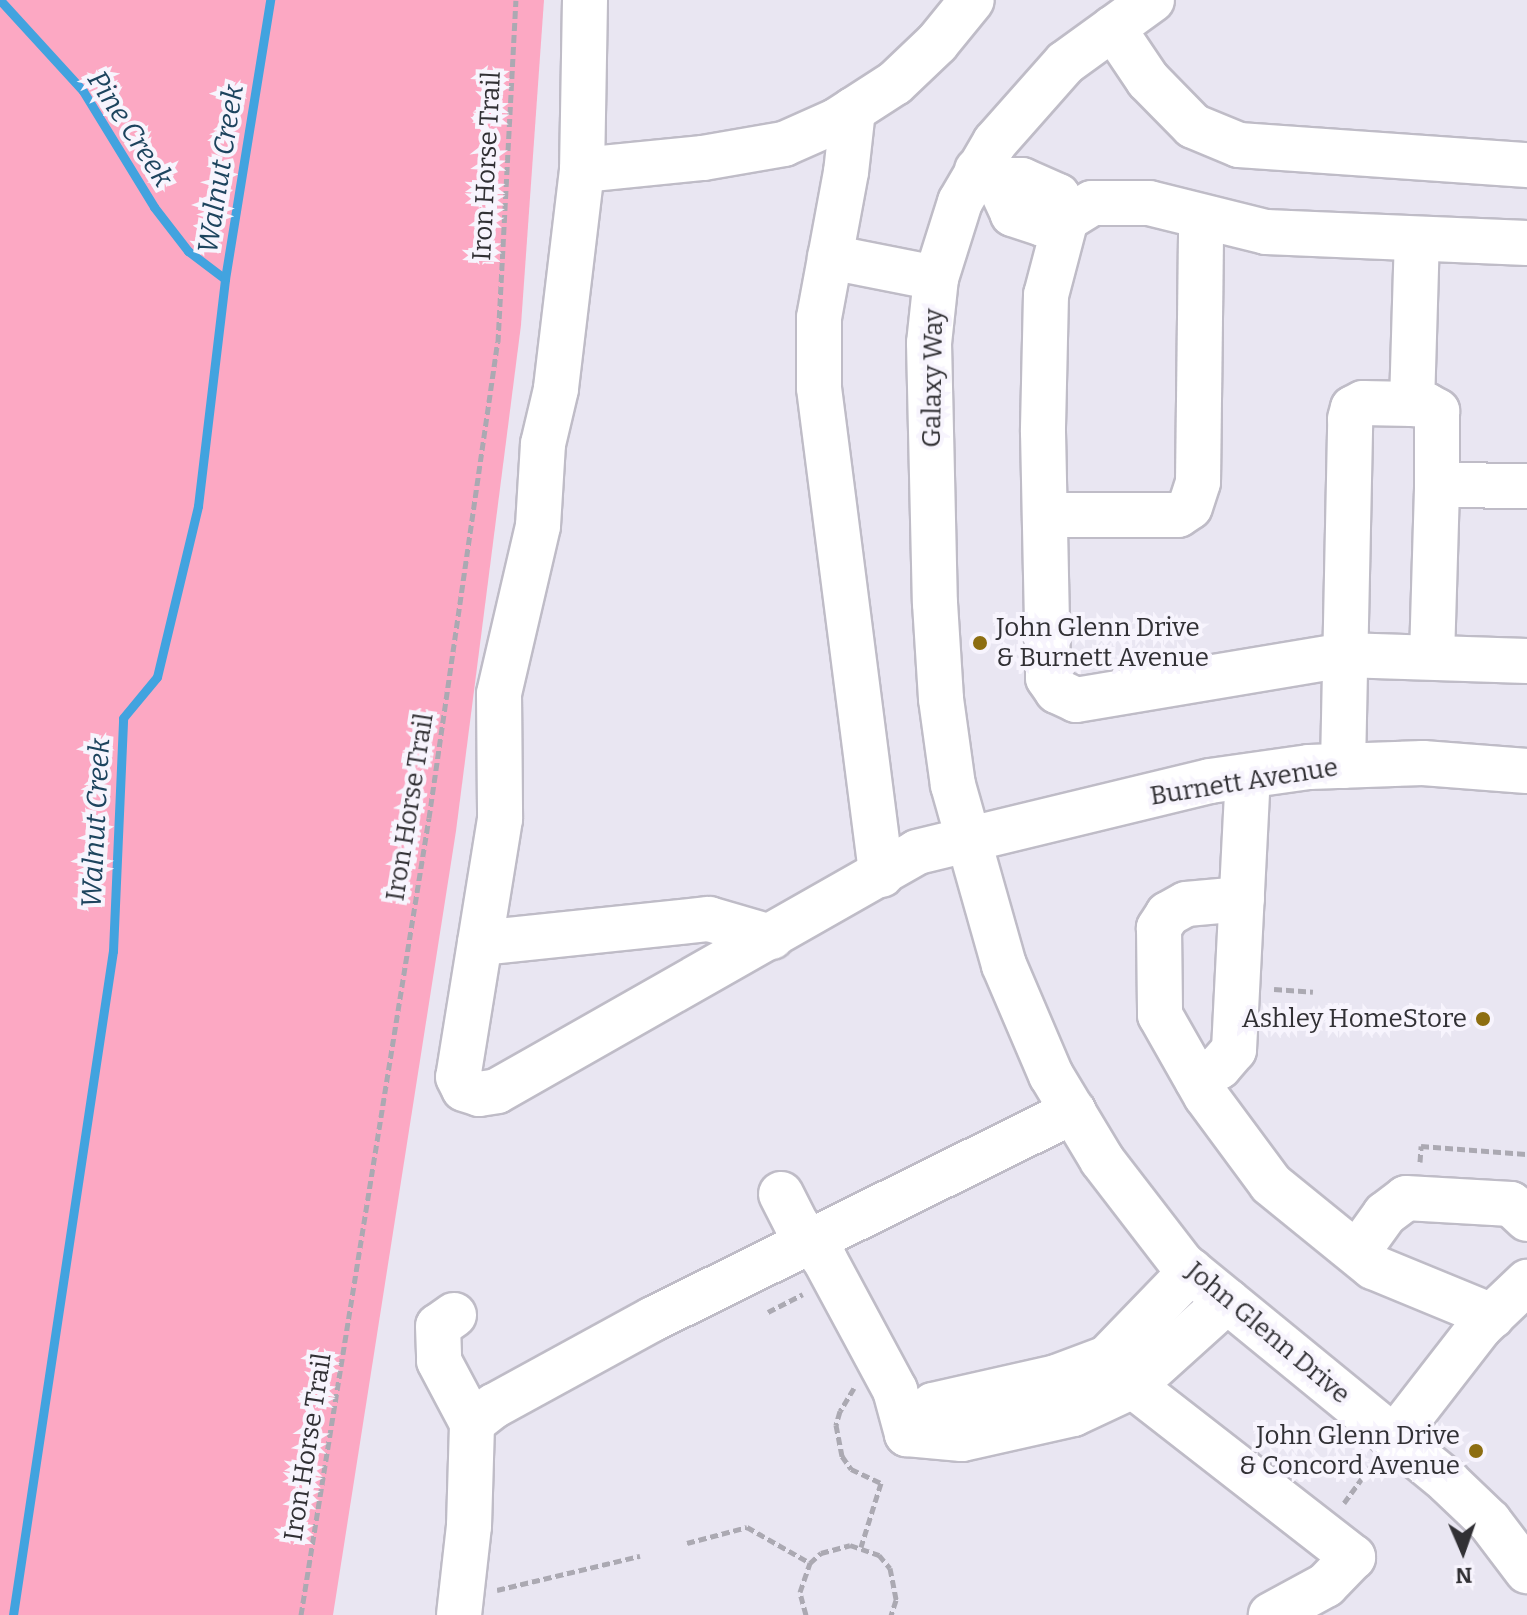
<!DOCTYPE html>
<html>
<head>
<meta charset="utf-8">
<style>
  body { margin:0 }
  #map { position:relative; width:1527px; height:1615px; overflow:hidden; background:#e9e6f2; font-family:Bitter,serif }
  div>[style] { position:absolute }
  .green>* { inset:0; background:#fca8c3 }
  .stream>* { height:9px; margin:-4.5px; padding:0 4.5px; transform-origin:4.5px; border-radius:4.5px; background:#42a3df }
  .path>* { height:5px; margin-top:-2.5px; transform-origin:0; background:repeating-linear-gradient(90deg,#aba9b2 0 8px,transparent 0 12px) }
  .roads { filter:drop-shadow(2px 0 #bfbcc7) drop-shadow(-2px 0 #bfbcc7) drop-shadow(0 2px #bfbcc7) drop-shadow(0 -2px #bfbcc7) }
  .minor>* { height:44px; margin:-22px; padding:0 22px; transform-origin:22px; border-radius:22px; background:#fff }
  .dots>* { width:22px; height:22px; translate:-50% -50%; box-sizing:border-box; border:4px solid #f7f4fd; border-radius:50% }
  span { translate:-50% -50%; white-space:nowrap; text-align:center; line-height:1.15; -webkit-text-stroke:8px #f7f4fd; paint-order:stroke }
  .street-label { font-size:26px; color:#313034 }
  .poi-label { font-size:26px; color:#313034 }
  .left { translate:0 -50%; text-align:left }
  .right { translate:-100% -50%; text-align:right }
  .water-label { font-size:28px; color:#1d445e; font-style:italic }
  .north { position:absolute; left:1423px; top:1511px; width:80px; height:80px; -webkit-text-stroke:6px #f7f4fd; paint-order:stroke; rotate:178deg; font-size:22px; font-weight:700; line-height:32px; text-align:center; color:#313034 }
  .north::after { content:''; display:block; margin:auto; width:28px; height:36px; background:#313034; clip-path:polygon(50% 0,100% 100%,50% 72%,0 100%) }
</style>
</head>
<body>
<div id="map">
  <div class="green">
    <i style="clip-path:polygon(0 0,544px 0,521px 325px,456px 831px,333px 1615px,0 1615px)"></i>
  </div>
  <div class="stream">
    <i style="left:0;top:0;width:123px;rotate:47.6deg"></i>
    <i style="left:83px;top:91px;width:136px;rotate:58.5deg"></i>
    <i style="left:154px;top:207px;width:56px;rotate:52.3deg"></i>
    <i style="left:188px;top:251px;width:46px;rotate:37.1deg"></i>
    <i style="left:13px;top:1615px;width:671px;rotate:-81.44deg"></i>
    <i style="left:113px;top:951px;width:233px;rotate:-87.5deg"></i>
    <i style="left:123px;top:718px;width:53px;rotate:-50.3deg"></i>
    <i style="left:157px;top:677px;width:176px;rotate:-76.5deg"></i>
    <i style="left:198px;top:506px;width:229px;rotate:-83.2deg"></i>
    <i style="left:225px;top:279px;width:283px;rotate:-80.8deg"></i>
  </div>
  <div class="path">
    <i style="left:1274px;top:989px;width:39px;rotate:4deg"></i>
    <i style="left:1420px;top:1162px;width:16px;rotate:-86deg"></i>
    <i style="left:1421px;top:1146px;width:106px;rotate:4.3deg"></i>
    <i style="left:768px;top:1312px;width:39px;rotate:-27deg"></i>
    <i style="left:854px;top:1388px;width:27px;rotate:121deg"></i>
    <i style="left:840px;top:1411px;width:15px;rotate:106deg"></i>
    <i style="left:836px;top:1425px;width:32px;rotate:79deg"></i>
    <i style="left:842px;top:1456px;width:16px;rotate:55deg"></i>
    <i style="left:851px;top:1469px;width:33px;rotate:25deg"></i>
    <i style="left:881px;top:1483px;width:67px;rotate:107.4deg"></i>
    <i style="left:1344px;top:1503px;width:46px;rotate:-53.9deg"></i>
    <i style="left:687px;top:1543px;width:62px;rotate:-14.9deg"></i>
    <i style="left:747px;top:1527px;width:73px;rotate:29.7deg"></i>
    <i style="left:497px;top:1590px;width:147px;rotate:-13.4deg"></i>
    <i style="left:301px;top:1615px;width:807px;rotate:-80.88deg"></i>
    <i style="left:429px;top:818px;width:481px;rotate:-81.8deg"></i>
    <i style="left:498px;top:342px;width:342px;rotate:-87deg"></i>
    <i style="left:806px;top:1615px;width:24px;rotate:-105deg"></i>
    <i style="left:800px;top:1592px;width:31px;rotate:-71deg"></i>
    <i style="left:810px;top:1563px;width:15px;rotate:-42deg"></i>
    <i style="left:821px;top:1553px;width:30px;rotate:-15deg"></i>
    <i style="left:850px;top:1545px;width:31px;rotate:19deg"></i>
    <i style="left:879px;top:1555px;width:17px;rotate:50deg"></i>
    <i style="left:890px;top:1568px;width:33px;rotate:79deg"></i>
    <i style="left:896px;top:1600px;width:16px;rotate:108deg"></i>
  </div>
  <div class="roads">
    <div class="minor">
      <i style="left:585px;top:0;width:170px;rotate:91deg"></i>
      <i style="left:582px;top:170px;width:221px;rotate:96.8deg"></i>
      <i style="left:556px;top:389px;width:57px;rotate:103.3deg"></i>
      <i style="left:543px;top:444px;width:82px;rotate:93.5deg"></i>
      <i style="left:538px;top:526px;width:172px;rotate:103.1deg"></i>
      <i style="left:499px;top:694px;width:125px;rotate:89.5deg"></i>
      <i style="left:500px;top:819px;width:261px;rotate:99.2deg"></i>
      <i style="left:458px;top:1077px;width:13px;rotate:63deg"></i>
      <i style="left:464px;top:1089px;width:16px;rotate:18deg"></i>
      <i style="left:479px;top:1094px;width:18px;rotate:-9deg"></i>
      <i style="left:497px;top:1091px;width:483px;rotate:-29.6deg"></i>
      <i style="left:917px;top:852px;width:301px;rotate:-13.6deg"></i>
      <i style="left:1210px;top:781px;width:100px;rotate:-8deg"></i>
      <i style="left:1309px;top:767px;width:114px;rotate:-2deg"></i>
      <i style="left:1423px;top:763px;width:104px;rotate:4.4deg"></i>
      <i style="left:1152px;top:0;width:107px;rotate:144.1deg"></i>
      <i style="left:1065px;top:63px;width:106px;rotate:131.5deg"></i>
      <i style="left:995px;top:142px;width:69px;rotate:120.3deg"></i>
      <i style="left:960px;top:202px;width:80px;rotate:107.5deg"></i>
      <i style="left:936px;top:278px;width:65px;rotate:96.1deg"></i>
      <i style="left:929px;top:343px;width:260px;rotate:88.7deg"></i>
      <i style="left:935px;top:603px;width:96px;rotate:86.4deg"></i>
      <i style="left:941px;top:699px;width:87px;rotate:82.1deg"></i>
      <i style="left:953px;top:785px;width:187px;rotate:74.2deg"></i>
      <i style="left:1004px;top:965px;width:120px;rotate:66.9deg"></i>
      <i style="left:1051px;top:1075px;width:99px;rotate:59deg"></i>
      <i style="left:1102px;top:1160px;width:131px;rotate:52.4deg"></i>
      <i style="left:1182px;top:1264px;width:344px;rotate:39.3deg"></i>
      <i style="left:1448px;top:1482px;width:57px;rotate:43.6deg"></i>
      <i style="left:1489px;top:1521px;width:63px;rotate:52.8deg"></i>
      <i style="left:1113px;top:28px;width:63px;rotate:56.1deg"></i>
      <i style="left:1148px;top:80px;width:64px;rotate:45.6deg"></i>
      <i style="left:1193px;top:126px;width:50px;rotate:22.4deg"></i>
      <i style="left:1239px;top:145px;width:289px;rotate:4deg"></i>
      <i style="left:853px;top:110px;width:62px;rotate:96.4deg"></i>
      <i style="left:846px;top:172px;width:148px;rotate:100.5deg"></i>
      <i style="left:819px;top:318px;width:70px;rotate:90deg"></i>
      <i style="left:819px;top:388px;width:491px;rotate:82.7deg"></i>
      <i style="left:582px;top:170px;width:122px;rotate:-5.7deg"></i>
      <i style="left:703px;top:158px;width:82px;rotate:-9.8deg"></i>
      <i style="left:784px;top:144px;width:57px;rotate:-23.9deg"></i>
      <i style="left:836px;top:121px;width:70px;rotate:-32.8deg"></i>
      <i style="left:895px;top:83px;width:58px;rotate:-43.6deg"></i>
      <i style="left:937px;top:43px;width:55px;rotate:-50.9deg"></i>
      <i style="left:977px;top:170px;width:22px;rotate:27deg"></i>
      <i style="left:997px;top:180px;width:25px"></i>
      <i style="left:1022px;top:180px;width:39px;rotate:24deg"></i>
      <i style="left:1058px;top:196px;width:24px;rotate:71deg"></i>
      <i style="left:1066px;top:219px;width:24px;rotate:168deg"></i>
      <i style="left:1043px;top:224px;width:32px;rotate:-162deg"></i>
      <i style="left:1013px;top:214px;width:38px;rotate:-115deg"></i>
      <i style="left:1527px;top:243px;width:261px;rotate:-177.6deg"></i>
      <i style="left:1266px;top:232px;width:121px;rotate:-166.1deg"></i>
      <i style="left:1149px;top:203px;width:57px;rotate:180deg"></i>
      <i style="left:1092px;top:203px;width:31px;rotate:148deg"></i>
      <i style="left:1066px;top:219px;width:79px;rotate:104.7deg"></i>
      <i style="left:1046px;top:295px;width:137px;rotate:91.3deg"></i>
      <i style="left:1043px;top:432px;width:246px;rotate:88.8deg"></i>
      <i style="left:1048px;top:678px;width:16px;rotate:55deg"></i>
      <i style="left:1057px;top:691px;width:21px;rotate:25deg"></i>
      <i style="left:1076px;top:700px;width:272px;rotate:-9.5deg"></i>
      <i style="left:1344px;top:655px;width:183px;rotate:1.9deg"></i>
      <i style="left:830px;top:257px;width:108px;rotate:11.2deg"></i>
      <i style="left:1412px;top:404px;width:14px;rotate:4deg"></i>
      <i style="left:1426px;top:405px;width:13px;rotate:29deg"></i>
      <i style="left:1437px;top:411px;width:74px;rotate:90deg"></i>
      <i style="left:1045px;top:515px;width:133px"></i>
      <i style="left:1178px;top:515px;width:14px;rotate:-34deg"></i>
      <i style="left:1190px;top:507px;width:26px;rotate:-72deg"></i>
      <i style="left:1198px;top:482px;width:264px;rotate:-89.3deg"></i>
      <i style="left:1432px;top:657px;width:172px;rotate:-88.3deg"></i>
      <i style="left:1437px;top:485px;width:90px;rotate:0.6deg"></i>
      <i style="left:1343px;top:766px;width:347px;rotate:-88.8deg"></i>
      <i style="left:1350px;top:419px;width:11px;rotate:-75deg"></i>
      <i style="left:1353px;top:408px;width:11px;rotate:-27deg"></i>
      <i style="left:1363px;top:403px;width:49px;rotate:1.2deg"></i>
      <i style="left:1412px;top:404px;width:165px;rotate:-88.3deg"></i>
      <i style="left:1242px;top:899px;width:56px;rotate:174.9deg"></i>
      <i style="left:1186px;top:904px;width:21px;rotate:151deg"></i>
      <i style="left:1168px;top:914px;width:17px;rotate:123deg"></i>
      <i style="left:1159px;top:928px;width:87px;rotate:89.3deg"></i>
      <i style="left:1160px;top:1015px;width:93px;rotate:60.4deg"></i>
      <i style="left:1206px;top:1096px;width:109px;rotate:53.5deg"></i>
      <i style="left:1271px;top:1184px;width:132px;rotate:39.1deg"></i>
      <i style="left:1373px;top:1267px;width:129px;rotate:22.4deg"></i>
      <i style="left:480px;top:943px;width:230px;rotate:-6deg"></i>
      <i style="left:709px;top:919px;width:65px;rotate:16.2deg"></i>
      <i style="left:1197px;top:1080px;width:26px;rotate:-31deg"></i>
      <i style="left:1219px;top:1067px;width:23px;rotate:-49deg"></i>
      <i style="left:1234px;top:1050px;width:274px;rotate:-87.1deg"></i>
      <i style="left:781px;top:1194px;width:35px;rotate:63deg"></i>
      <i style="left:797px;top:1225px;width:45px;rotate:51.3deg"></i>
      <i style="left:825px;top:1260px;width:148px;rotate:61.7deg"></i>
      <i style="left:895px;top:1390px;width:46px;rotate:74.7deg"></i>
      <i style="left:1357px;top:1253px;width:48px;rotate:-54.3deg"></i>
      <i style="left:1385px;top:1214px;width:26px;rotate:-37deg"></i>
      <i style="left:1406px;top:1198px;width:105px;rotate:3.3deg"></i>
      <i style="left:1511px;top:1204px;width:22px;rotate:43deg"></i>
      <i style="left:454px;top:1315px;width:19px;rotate:145deg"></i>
      <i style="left:438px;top:1326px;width:35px;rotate:88deg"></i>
      <i style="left:439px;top:1361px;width:70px;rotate:62deg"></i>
      <i style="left:1107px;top:1358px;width:38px;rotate:47deg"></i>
      <i style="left:1133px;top:1386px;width:279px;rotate:37.9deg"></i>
      <i style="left:1353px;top:1557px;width:39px;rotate:134deg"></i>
      <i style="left:1326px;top:1585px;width:63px;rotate:151.4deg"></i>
      <i style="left:907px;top:1434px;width:55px;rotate:5.2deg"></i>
      <i style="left:962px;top:1439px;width:114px;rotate:-12.7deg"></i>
      <i style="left:1073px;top:1414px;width:66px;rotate:-25deg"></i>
      <i style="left:1133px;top:1386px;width:127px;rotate:-42.1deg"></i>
      <i style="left:907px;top:1434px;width:39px;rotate:-48deg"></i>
      <i style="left:933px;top:1405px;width:126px;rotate:-12.8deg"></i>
      <i style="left:1056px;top:1377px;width:54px;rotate:-20.4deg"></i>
      <i style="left:1107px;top:1358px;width:121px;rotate:-46deg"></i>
      <i style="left:1394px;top:1438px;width:142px;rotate:-52.2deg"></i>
      <i style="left:1481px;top:1326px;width:64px;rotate:-43.7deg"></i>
      <i style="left:459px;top:1615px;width:90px;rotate:-83.6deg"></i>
      <i style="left:469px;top:1526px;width:103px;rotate:-88.3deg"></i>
      <i style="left:472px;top:1423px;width:28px;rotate:-38deg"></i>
      <i style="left:494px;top:1406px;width:181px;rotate:-28.7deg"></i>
      <i style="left:653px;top:1319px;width:469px;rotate:-26.3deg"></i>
    </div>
  </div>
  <div class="dots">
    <i style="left:980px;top:643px;background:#8d6e11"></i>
    <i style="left:1483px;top:1019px;background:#8d6e11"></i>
    <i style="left:1476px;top:1451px;background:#8d6e11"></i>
  </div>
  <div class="street-label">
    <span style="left:487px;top:166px;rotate:-87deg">Iron Horse Trail</span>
    <span style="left:933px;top:378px;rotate:-89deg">Galaxy Way</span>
    <span style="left:1244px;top:782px;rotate:-9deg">Burnett Avenue</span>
    <span style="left:410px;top:807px;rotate:-81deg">Iron Horse Trail</span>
    <span style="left:1268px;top:1333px;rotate:40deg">John Glenn Drive</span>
    <span style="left:308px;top:1447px;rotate:-81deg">Iron Horse Trail</span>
  </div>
  <div class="poi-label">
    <span class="left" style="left:996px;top:643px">John Glenn Drive<br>&amp; Burnett Avenue</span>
    <span class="right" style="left:1467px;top:1019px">Ashley HomeStore</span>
    <span class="right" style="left:1460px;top:1451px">John Glenn Drive<br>&amp; Concord Avenue</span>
  </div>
  <div class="water-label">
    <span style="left:130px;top:129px;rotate:57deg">Pine Creek</span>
    <span style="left:221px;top:169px;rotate:-81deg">Walnut Creek</span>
    <span style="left:96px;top:823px;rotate:-87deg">Walnut Creek</span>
  </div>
  <div class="north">N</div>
</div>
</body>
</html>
